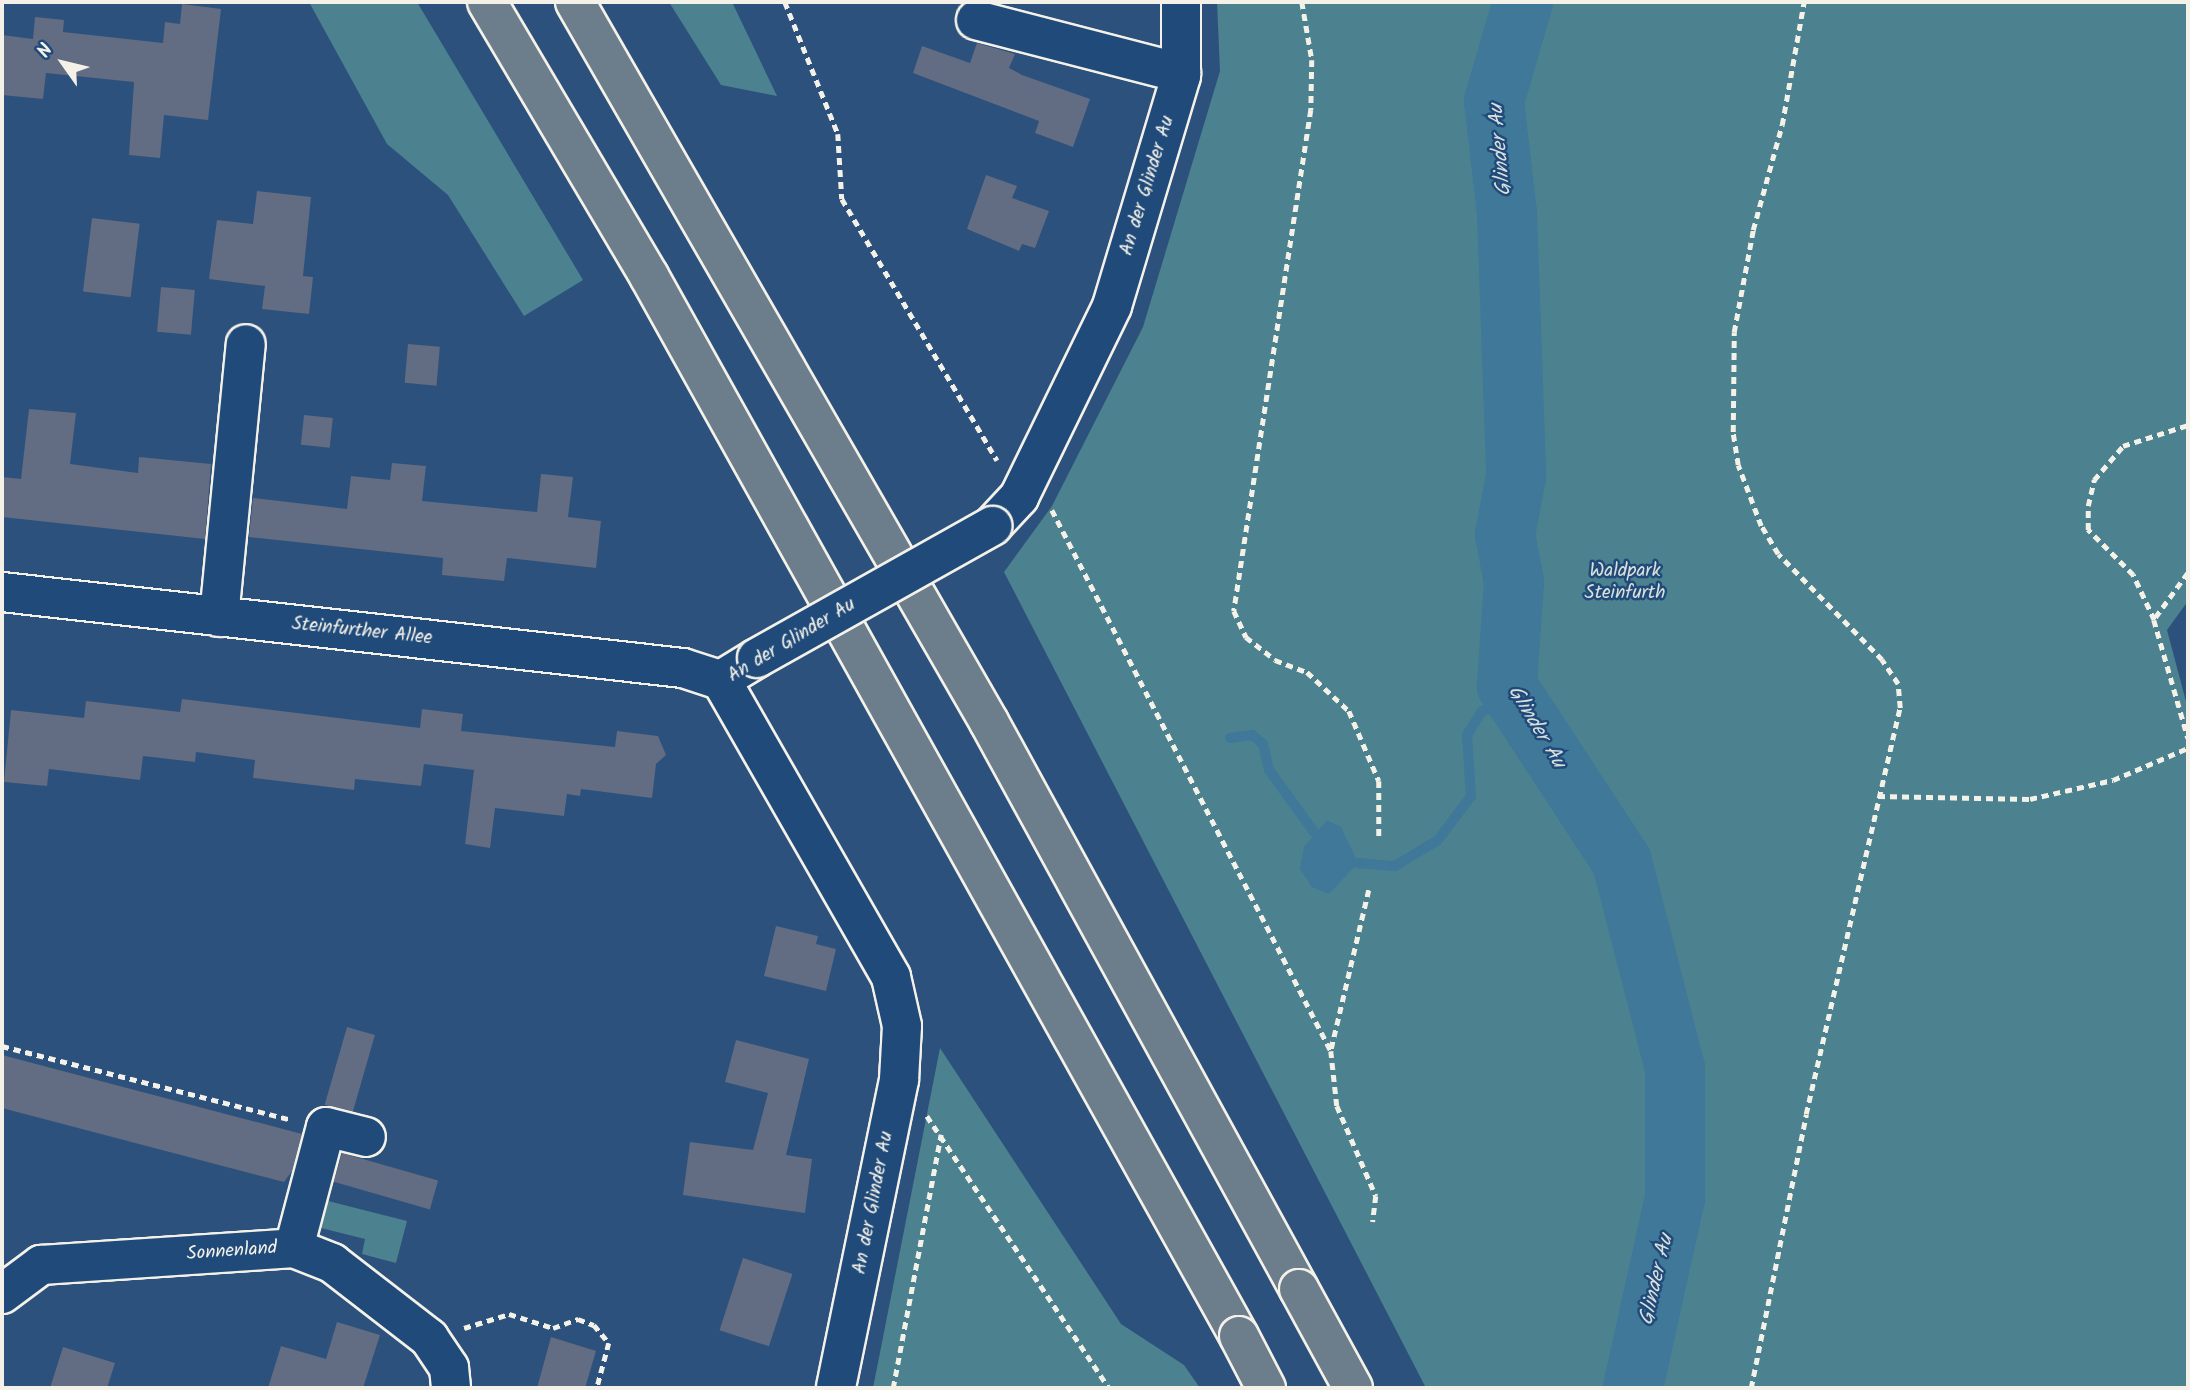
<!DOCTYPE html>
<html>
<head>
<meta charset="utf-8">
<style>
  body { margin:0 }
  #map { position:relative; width:2190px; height:1390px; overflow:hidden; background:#2c517c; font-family:Kalam,sans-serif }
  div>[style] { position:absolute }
  .green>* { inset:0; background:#4c828f }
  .water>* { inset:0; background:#3f7898 }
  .stream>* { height:10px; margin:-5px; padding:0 5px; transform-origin:5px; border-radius:5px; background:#3f7898 }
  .river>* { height:60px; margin:-30px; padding:0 30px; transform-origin:30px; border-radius:30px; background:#3f7898 }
  .building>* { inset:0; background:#626c82; transform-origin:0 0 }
  .path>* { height:4.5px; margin-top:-2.25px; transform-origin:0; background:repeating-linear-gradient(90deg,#f4f1e8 0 7px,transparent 0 12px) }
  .roads { filter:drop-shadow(2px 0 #f4f1e8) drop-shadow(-2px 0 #f4f1e8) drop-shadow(0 2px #f4f1e8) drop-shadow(0 -2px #f4f1e8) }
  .minor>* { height:38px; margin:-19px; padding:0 19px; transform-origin:19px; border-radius:19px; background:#1f4a7a }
  .highway>* { height:38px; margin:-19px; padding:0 19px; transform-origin:19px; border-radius:19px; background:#6c7d8b }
  .bridges { filter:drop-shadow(2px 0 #f4f1e8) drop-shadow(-2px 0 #f4f1e8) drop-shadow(0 2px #f4f1e8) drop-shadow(0 -2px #f4f1e8) }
  .minor-bridge>* { height:38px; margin:-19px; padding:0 19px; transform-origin:19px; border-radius:19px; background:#1f4a7a }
  .highway-bridge>* { height:38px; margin:-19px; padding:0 19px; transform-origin:19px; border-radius:19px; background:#6c7d8b }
  span { translate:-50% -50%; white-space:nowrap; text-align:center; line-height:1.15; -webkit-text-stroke:5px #1f4a7a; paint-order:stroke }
  .street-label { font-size:19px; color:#f4f1e8 }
  .park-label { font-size:19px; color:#dbe0db }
  .water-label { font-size:21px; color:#d9dfdc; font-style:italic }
  .frame { position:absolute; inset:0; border:4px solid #f4f1e8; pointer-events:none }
  .north { position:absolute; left:28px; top:28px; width:70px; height:70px; -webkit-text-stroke:5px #1f4a7a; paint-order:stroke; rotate:304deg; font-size:19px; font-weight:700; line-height:28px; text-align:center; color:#f4f1e8 }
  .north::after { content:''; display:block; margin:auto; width:24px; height:32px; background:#f4f1e8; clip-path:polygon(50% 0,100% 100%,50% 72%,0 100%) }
</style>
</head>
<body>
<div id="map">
  <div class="green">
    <i style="clip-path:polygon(309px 2px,417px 2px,583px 280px,524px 316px,448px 195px,387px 144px)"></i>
    <i style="clip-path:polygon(669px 2px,732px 2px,777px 96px,721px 85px)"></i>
    <i style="clip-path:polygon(1217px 2px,2188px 2px,2188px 601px,2167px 630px,2188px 709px,2188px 1388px,1426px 1388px,1004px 572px,1052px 506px,1143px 327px,1220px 71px)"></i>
    <i style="clip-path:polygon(940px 1048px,1121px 1324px,1184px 1365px,1200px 1388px,873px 1388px)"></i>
    <i style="clip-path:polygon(328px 1201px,407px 1221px,396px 1263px,362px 1254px,365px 1239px,321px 1228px)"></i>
  </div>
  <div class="water">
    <i style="clip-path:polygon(1327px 820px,1341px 827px,1358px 863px,1329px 894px,1312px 887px,1300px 869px,1304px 847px)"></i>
  </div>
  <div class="stream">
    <i style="left:1230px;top:738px;width:22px;rotate:-8deg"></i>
    <i style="left:1252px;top:735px;width:14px;rotate:39deg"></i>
    <i style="left:1263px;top:744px;width:27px;rotate:77deg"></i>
    <i style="left:1269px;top:770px;width:77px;rotate:54deg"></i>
    <i style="left:1358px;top:863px;width:37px;rotate:5deg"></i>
    <i style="left:1395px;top:866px;width:50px;rotate:-31.2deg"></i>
    <i style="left:1438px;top:840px;width:55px;rotate:-53.1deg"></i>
    <i style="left:1471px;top:796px;width:61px;rotate:-93.8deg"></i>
    <i style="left:1467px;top:735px;width:28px;rotate:-58deg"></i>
    <i style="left:1482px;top:711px;width:21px;rotate:-14deg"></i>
    <i style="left:1502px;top:706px;width:23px;rotate:15deg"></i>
  </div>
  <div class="river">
    <i style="left:1523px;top:2px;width:103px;rotate:106.3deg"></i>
    <i style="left:1494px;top:101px;width:113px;rotate:83.4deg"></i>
    <i style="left:1507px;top:213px;width:264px;rotate:88deg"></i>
    <i style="left:1516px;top:477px;width:58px;rotate:100.9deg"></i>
    <i style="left:1505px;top:534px;width:49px;rotate:79.4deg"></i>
    <i style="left:1514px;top:582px;width:104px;rotate:93.9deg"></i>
    <i style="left:1507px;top:686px;width:210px;rotate:56.8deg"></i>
    <i style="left:1622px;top:862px;width:214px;rotate:75.6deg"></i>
    <i style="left:1675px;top:1069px;width:129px;rotate:90deg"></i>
    <i style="left:1675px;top:1198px;width:195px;rotate:102.5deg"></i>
  </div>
  <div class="building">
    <i style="clip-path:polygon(182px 4px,221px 9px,208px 120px,164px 115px,160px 158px,129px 155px,134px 82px,46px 73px,43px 99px,2px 95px,2px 35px,33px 39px,35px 17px,64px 20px,63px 32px,163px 43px,165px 22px,180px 24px)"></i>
    <i style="clip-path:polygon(977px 43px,1015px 54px,1009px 68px,1022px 75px,1090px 99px,1073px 147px,1035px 133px,1039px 121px,913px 73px,922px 46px,970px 63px)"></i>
    <i style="clip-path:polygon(986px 175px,1017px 186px,1012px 198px,1049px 211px,1035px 248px,1022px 244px,1019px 251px,967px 229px)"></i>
    <i style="clip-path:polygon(257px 191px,311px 197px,303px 276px,313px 277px,309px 314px,262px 309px,265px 286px,209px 279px,217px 220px,253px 224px)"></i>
    <i style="left:92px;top:218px;width:48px;height:74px;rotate:7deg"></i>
    <i style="left:161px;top:287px;width:34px;height:45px;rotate:5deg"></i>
    <i style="left:408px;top:344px;width:32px;height:39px;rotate:5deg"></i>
    <i style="clip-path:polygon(29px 409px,76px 413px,70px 464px,138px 473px,139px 457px,211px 464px,205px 539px,2px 517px,2px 477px,21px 479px)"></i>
    <i style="left:304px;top:415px;width:29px;height:30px;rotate:6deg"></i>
    <i style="clip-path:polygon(392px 463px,426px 466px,422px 501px,537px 512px,541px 474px,573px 477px,568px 517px,601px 521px,596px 568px,507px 558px,504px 581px,442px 575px,443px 558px,249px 537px,253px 498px,347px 509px,351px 476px,390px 480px)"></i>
    <i style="clip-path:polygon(182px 699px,420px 728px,422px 709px,463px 714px,461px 731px,615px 747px,617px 731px,658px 736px,666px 755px,656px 764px,652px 798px,581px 789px,580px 796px,567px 794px,564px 816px,495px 808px,490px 848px,465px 844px,474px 770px,424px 764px,421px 786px,355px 779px,354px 790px,253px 778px,255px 760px,196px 752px,195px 762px,143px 756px,140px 780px,49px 769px,47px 786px,4px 782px,11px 710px,84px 718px,86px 701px,180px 712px)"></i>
    <i style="clip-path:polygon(776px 926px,818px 936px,816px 944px,836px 949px,826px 991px,764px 976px)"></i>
    <i style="left:347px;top:1027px;width:29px;height:81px;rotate:16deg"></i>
    <i style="clip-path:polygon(736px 1040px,809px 1059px,786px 1155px,812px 1159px,805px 1213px,683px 1195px,690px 1142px,753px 1150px,768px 1093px,725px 1082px)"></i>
    <i style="clip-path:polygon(2px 1055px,302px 1134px,292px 1171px,284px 1182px,2px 1108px)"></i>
    <i style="left:342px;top:1153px;width:100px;height:30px;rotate:16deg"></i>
    <i style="left:743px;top:1258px;width:52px;height:76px;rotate:18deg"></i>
    <i style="clip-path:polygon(337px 1322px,380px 1335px,363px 1388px,268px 1388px,281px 1346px,326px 1359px)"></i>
    <i style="clip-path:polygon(551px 1337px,596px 1351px,585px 1388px,537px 1388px)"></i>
    <i style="clip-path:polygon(63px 1347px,115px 1363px,107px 1388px,50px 1388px)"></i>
  </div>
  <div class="path">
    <i style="left:785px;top:2px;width:142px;rotate:68.1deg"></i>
    <i style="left:838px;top:134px;width:65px;rotate:86.5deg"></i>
    <i style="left:842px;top:199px;width:304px;rotate:59.3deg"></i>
    <i style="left:1302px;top:2px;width:59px;rotate:80.2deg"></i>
    <i style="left:1312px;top:60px;width:50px;rotate:91.1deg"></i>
    <i style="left:1311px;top:110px;width:507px;rotate:98.74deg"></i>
    <i style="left:1234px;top:611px;width:29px;rotate:65deg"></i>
    <i style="left:1246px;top:637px;width:37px;rotate:38deg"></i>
    <i style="left:1275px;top:660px;width:34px;rotate:21deg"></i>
    <i style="left:1307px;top:672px;width:57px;rotate:42.9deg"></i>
    <i style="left:1349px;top:711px;width:76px;rotate:66.8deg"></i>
    <i style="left:1379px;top:781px;width:56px;rotate:90deg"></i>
    <i style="left:1052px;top:510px;width:609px;rotate:62.72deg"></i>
    <i style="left:2188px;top:573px;width:58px;rotate:125.9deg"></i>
    <i style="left:2154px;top:620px;width:123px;rotate:73.9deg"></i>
    <i style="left:2154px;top:620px;width:50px;rotate:-115deg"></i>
    <i style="left:2133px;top:575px;width:64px;rotate:-135deg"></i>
    <i style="left:2088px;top:530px;width:24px;rotate:-90deg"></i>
    <i style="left:2088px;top:506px;width:27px;rotate:-77deg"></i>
    <i style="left:2094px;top:480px;width:45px;rotate:-49.5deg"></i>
    <i style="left:2123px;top:446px;width:68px;rotate:-17.9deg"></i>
    <i style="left:1878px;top:796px;width:152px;rotate:1.1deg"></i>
    <i style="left:2030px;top:799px;width:85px;rotate:-12.9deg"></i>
    <i style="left:2113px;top:780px;width:82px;rotate:-23.1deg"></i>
    <i style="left:1369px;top:890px;width:165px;rotate:103.3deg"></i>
    <i style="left:1331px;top:1051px;width:55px;rotate:83.8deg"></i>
    <i style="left:1337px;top:1106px;width:98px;rotate:66.6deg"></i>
    <i style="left:1376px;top:1196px;width:26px;rotate:97deg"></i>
    <i style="left:2px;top:1046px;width:299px;rotate:14.3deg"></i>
    <i style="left:927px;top:1116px;width:327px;rotate:56.2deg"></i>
    <i style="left:464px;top:1328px;width:47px;rotate:-17.3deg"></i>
    <i style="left:509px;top:1314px;width:46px;rotate:17.7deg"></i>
    <i style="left:553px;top:1328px;width:27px;rotate:-20deg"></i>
    <i style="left:578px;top:1319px;width:17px;rotate:21deg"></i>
    <i style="left:594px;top:1325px;width:23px;rotate:50deg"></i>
    <i style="left:609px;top:1343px;width:47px;rotate:104.9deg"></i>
    <i style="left:893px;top:1388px;width:258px;rotate:-79.3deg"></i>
    <i style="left:1751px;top:1388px;width:279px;rotate:-78.6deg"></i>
    <i style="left:1806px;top:1114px;width:417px;rotate:-77deg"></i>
    <i style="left:1900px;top:708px;width:24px;rotate:-95deg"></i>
    <i style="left:1898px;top:684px;width:29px;rotate:-124deg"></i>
    <i style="left:1882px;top:660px;width:148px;rotate:-134.5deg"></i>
    <i style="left:1778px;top:554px;width:33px;rotate:-121deg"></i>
    <i style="left:1761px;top:526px;width:65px;rotate:-110.7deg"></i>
    <i style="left:1738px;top:465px;width:33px;rotate:-99deg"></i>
    <i style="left:1733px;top:432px;width:100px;rotate:-89.4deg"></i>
    <i style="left:1734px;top:332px;width:104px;rotate:-79.4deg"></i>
    <i style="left:1753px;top:230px;width:109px;rotate:-74.6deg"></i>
    <i style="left:1782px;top:125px;width:125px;rotate:-79.9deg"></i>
  </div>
  <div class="roads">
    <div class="minor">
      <i style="left:976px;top:20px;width:212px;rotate:14.5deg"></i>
      <i style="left:992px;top:526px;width:40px;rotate:-47deg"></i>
      <i style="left:1019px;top:497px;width:212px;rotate:-64deg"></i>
      <i style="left:1112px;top:306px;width:240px;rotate:-73.3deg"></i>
      <i style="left:1181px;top:76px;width:74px;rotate:-90deg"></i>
      <i style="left:2px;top:592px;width:685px;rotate:6.37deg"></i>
      <i style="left:683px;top:668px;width:40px;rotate:18deg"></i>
      <i style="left:219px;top:617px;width:274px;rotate:-84.4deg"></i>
      <i style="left:757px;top:658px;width:42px;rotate:148.6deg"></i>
      <i style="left:721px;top:680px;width:342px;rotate:60.2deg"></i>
      <i style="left:891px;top:977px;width:50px;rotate:77.3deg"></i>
      <i style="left:902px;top:1026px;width:54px;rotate:93.2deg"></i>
      <i style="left:899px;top:1080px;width:314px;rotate:101.6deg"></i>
      <i style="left:294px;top:1248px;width:125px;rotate:-75.2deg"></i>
      <i style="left:326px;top:1127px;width:41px;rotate:14deg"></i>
      <i style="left:2px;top:1294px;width:49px;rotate:-36.6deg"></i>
      <i style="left:41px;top:1265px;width:254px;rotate:-3.8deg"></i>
      <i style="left:294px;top:1248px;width:41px;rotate:21.5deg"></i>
      <i style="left:332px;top:1263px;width:123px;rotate:37.7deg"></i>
      <i style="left:429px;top:1338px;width:36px;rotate:56deg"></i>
      <i style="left:449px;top:1368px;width:20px;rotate:84deg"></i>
    </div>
    <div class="highway">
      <i style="left:487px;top:2px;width:318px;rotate:59.4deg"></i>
      <i style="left:649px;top:276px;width:1213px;rotate:60.9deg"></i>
      <i style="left:575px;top:2px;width:831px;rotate:60.1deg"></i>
      <i style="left:989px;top:722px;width:646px;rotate:61.33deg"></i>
    </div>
  </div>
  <div class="bridges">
    <div class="minor-bridge">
      <i style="left:757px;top:658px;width:270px;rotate:-29.3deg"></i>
    </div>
    <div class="highway-bridge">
      <i style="left:1299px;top:1289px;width:113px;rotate:61.4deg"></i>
      <i style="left:1239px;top:1336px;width:59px;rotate:62.6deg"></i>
    </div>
  </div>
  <div class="street-label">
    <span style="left:1148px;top:186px;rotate:-73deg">An der Glinder Au</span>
    <span style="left:362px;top:632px;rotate:6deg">Steinfurther Allee</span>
    <span style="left:792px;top:641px;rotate:-31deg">An der Glinder Au</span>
    <span style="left:874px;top:1203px;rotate:-79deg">An der Glinder Au</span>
    <span style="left:232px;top:1252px;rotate:-4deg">Sonnenland</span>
  </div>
  <div class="park-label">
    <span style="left:1625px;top:583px">Waldpark<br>Steinfurth</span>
  </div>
  <div class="water-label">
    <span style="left:1501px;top:150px;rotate:-95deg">Glinder Au</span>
    <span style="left:1536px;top:727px;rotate:59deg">Glinder Au</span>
    <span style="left:1657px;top:1280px;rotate:-77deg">Glinder Au</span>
  </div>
  <div class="frame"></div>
  <div class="north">N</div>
</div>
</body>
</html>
